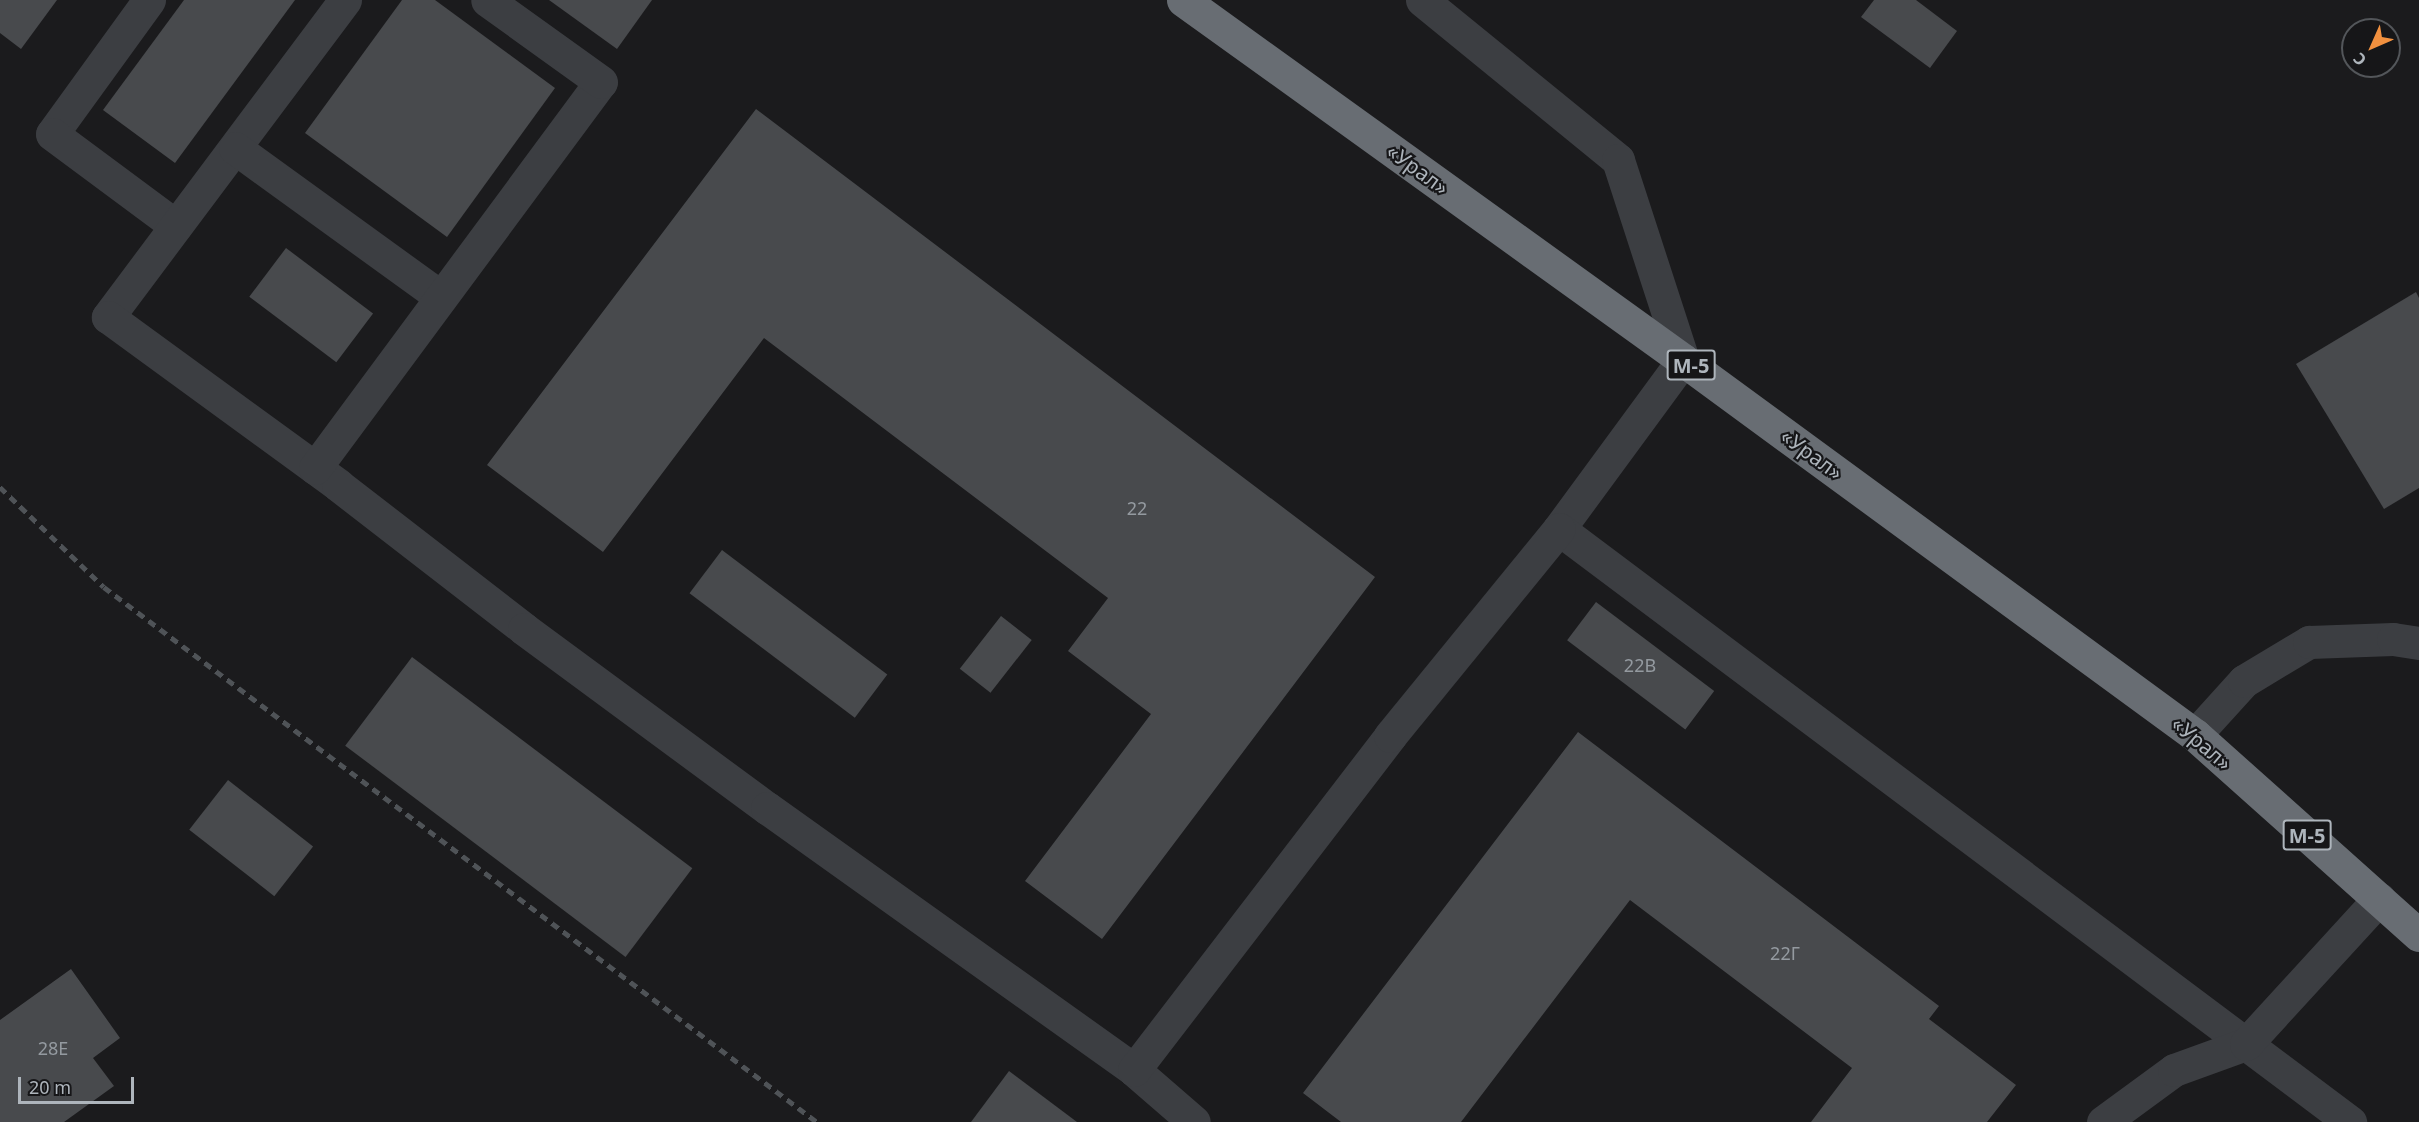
<!DOCTYPE html>
<html>
<head>
<meta charset="utf-8">
<style>
  body { margin:0 }
  #map { position:relative; width:2419px; height:1122px; overflow:hidden; background:#1b1b1d; font-family:"Noto Sans",sans-serif }
  div>[style] { position:absolute }
  .building>* { inset:0; background:#484a4d; transform-origin:0 0 }
  .minor>* { height:33px; margin:-16.5px; padding:0 16.5px; transform-origin:16.5px; border-radius:16.5px; background:#3c3e42 }
  .highway>* { height:33px; margin:-16.5px; padding:0 16.5px; transform-origin:16.5px; border-radius:16.5px; background:#686d73 }
  .rail>* { height:4.5px; margin-top:-2.25px; transform-origin:0; background:repeating-linear-gradient(90deg,#4f5357 0 8px,transparent 0 14px) }
  span { translate:-50% -50%; white-space:nowrap; text-align:center; line-height:1.15; -webkit-text-stroke:4.5px #161618; paint-order:stroke }
  .number-label { font-size:18px; color:#949aa0 }
  .number-label span { -webkit-text-stroke-width:0 }
  .shield-label span { padding:2px 4px; background:#161618; border:2px solid; border-radius:4px; -webkit-text-stroke-width:0 }
  .shield-label { font-size:20px; color:#aeb5bc; font-weight:700 }
  .street-label { font-size:21px; color:#aeb5bc }
  .north { position:absolute; left:2341px; top:18px; width:60px; height:60px; box-sizing:border-box; background:#161618; border:2px solid #53565a; border-radius:50%; rotate:225deg; font-size:16px; font-weight:700; line-height:24px; text-align:center; color:#aeb5bc }
  .north::after { content:''; display:block; margin:auto; width:21px; height:27px; background:#f1903f; clip-path:polygon(50% 0,100% 100%,50% 72%,0 100%) }
  .scale { position:absolute; left:18px; top:1077px; width:116px; height:27px; box-sizing:border-box; border:3px solid #aeb5bc; border-top:0; padding-left:8px; font-size:18px; line-height:21px; white-space:nowrap; color:#aeb5bc; -webkit-text-stroke:4px #161618; paint-order:stroke }
</style>
</head>
<body>
<div id="map">
  <div class="building">
    <i style="clip-path:polygon(0 0,57px 0,21px 49px,0 33px)"></i>
    <i style="clip-path:polygon(184px 0,295px 0,175px 163px,103px 110px)"></i>
    <i style="clip-path:polygon(402px 0,435px 0,555px 88px,447px 237px,305px 133px)"></i>
    <i style="clip-path:polygon(549px 0,652px 0,617px 49px)"></i>
    <i style="clip-path:polygon(1874px 0,1916px 0,1957px 31px,1930px 68px,1861px 17px)"></i>
    <i style="clip-path:polygon(756px 109px,1375px 577px,1102px 939px,1025px 881px,1151px 714px,1068px 651px,1108px 598px,764px 338px,603px 552px,487px 465px)"></i>
    <i style="left:286px;top:248px;width:109px;height:61px;rotate:37deg"></i>
    <i style="clip-path:polygon(2416px 292px,2419px 298px,2419px 488px,2384px 509px,2296px 364px)"></i>
    <i style="left:722px;top:550px;width:207px;height:54px;rotate:37deg"></i>
    <i style="left:1596px;top:602px;width:148px;height:48px;rotate:37deg"></i>
    <i style="left:1001px;top:616px;width:39px;height:67px;rotate:38deg"></i>
    <i style="left:412px;top:657px;width:351px;height:111px;rotate:37deg"></i>
    <i style="clip-path:polygon(1578px 732px,1939px 1006px,1929px 1019px,2016px 1085px,1987px 1122px,1811px 1122px,1852px 1068px,1630px 900px,1461px 1122px,1341px 1122px,1303px 1093px)"></i>
    <i style="left:228px;top:780px;width:108px;height:63px;rotate:38deg"></i>
    <i style="clip-path:polygon(71px 969px,120px 1038px,93px 1058px,114px 1086px,64px 1122px,0 1122px,0 1020px)"></i>
    <i style="clip-path:polygon(1009px 1071px,1077px 1122px,971px 1122px)"></i>
  </div>
  <div class="minor">
    <i style="left:149px;top:0;width:165px;rotate:125.9deg"></i>
    <i style="left:52px;top:134px;width:154px;rotate:36.6deg"></i>
    <i style="left:345px;top:0;width:396px;rotate:126.8deg"></i>
    <i style="left:108px;top:317px;width:285px;rotate:36.1deg"></i>
    <i style="left:338px;top:485px;width:235px;rotate:37.7deg"></i>
    <i style="left:524px;top:629px;width:302px;rotate:36.4deg"></i>
    <i style="left:767px;top:808px;width:451px;rotate:35.5deg"></i>
    <i style="left:1134px;top:1070px;width:79px;rotate:40.9deg"></i>
    <i style="left:1422px;top:0;width:253px;rotate:39.2deg"></i>
    <i style="left:1618px;top:160px;width:210px;rotate:72deg"></i>
    <i style="left:1683px;top:360px;width:210px;rotate:126.3deg"></i>
    <i style="left:1559px;top:529px;width:989px;rotate:36.86deg"></i>
    <i style="left:235px;top:148px;width:254px;rotate:35.9deg"></i>
    <i style="left:315px;top:468px;width:480px;rotate:-53.5deg"></i>
    <i style="left:601px;top:82px;width:140px;rotate:-144.3deg"></i>
    <i style="left:2195px;top:735px;width:73px;rotate:-47.8deg"></i>
    <i style="left:2244px;top:681px;width:76px;rotate:-31deg"></i>
    <i style="left:2309px;top:642px;width:84px;rotate:-2deg"></i>
    <i style="left:2393px;top:639px;width:26px;rotate:9deg"></i>
    <i style="left:1134px;top:1070px;width:421px;rotate:-52.5deg"></i>
    <i style="left:1390px;top:736px;width:267px;rotate:-50.8deg"></i>
    <i style="left:2103px;top:1122px;width:88px;rotate:-36.2deg"></i>
    <i style="left:2174px;top:1070px;width:77px;rotate:-19.9deg"></i>
    <i style="left:2246px;top:1044px;width:197px;rotate:-47.5deg"></i>
  </div>
  <div class="highway">
    <i style="left:1183px;top:0;width:616px;rotate:35.75deg"></i>
    <i style="left:1683px;top:360px;width:635px;rotate:36.22deg"></i>
    <i style="left:2195px;top:735px;width:300px;rotate:41.8deg"></i>
  </div>
  <div class="rail">
    <i style="left:0;top:487px;width:144px;rotate:43.9deg"></i>
    <i style="left:104px;top:587px;width:891px;rotate:36.88deg"></i>
  </div>
  <div class="number-label">
    <span style="left:1137px;top:508px">22</span>
    <span style="left:1640px;top:665px">22В</span>
    <span style="left:1785px;top:953px">22Г</span>
    <span style="left:53px;top:1048px">28Е</span>
  </div>
  <div class="shield-label">
    <span style="left:1691px;top:365px">М-5</span>
    <span style="left:2307px;top:835px">М-5</span>
  </div>
  <div class="street-label">
    <span style="left:1418px;top:169px;rotate:36deg">«Урал»</span>
    <span style="left:1812px;top:454px;rotate:36deg">«Урал»</span>
    <span style="left:2202px;top:743px;rotate:40deg">«Урал»</span>
  </div>
  <div class="north">С</div>
  <div class="scale">20 m</div>
</div>
</body>
</html>
